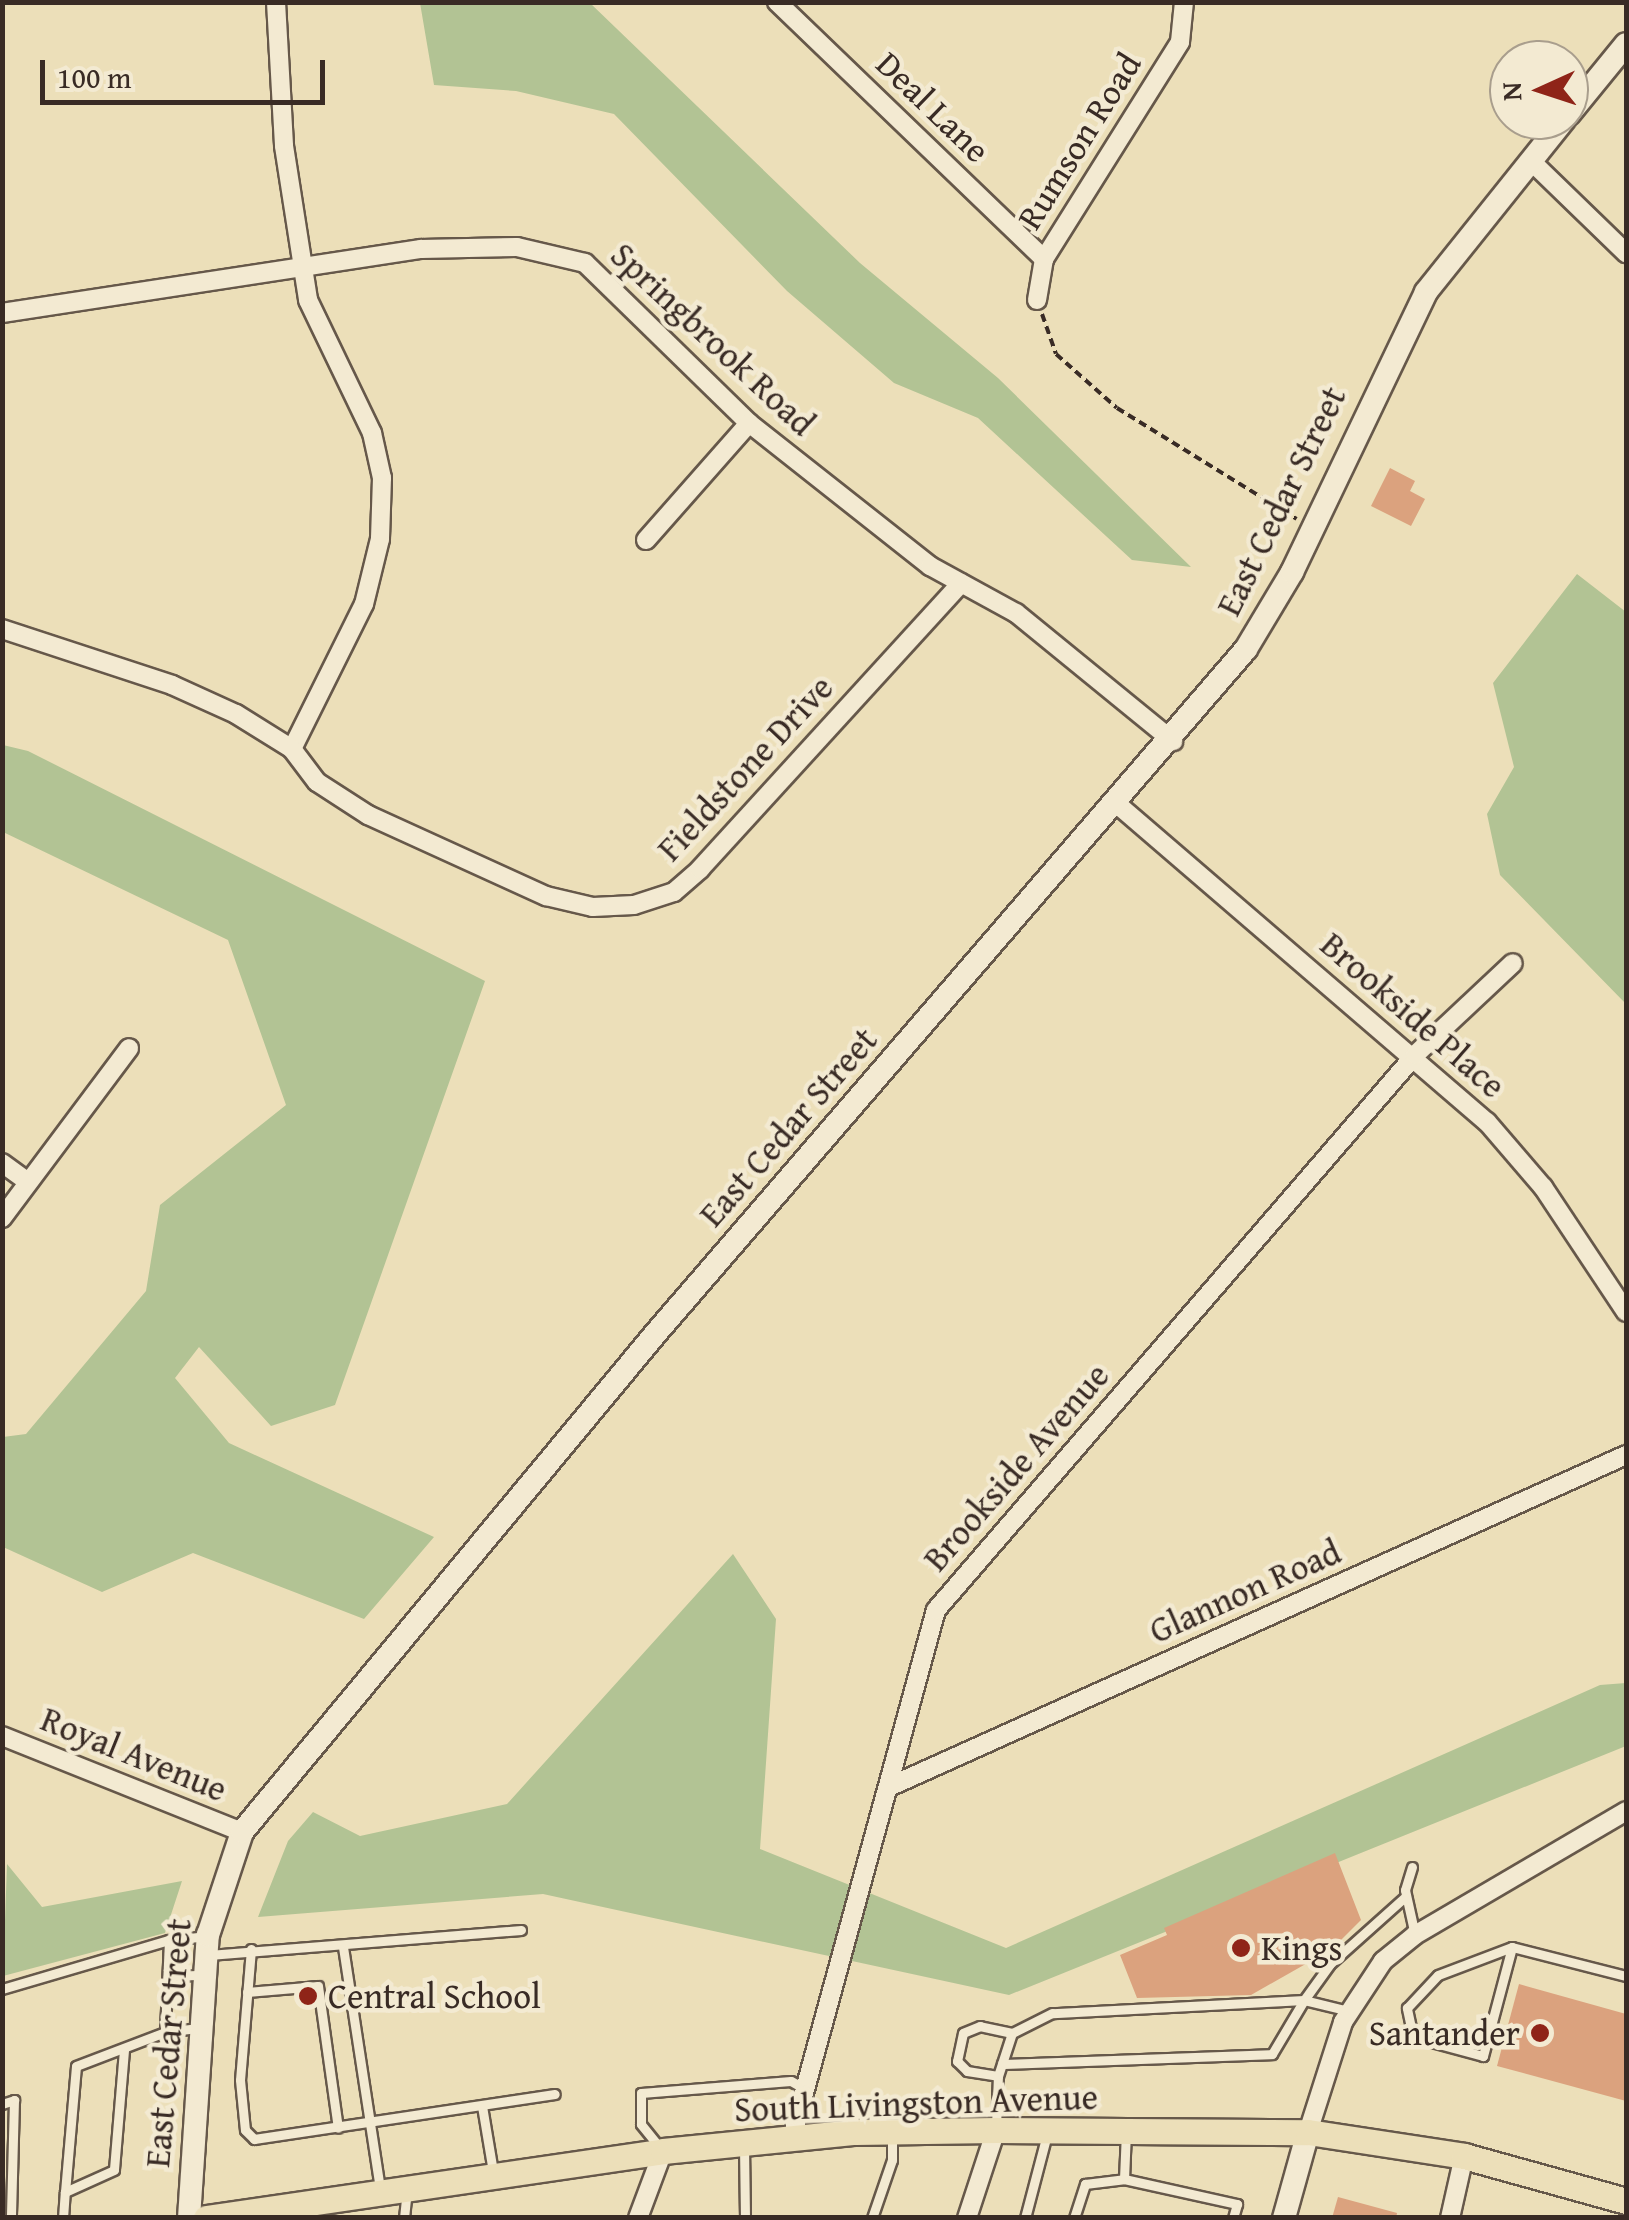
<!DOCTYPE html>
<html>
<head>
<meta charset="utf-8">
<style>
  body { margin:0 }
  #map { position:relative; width:1629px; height:2220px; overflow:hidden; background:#ecdfb9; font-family:"Gentium Book Plus",serif }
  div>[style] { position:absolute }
  .green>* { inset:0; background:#b2c394 }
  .building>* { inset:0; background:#dba27e }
  .path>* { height:4px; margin-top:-2px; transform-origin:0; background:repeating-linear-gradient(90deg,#392b25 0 8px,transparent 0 13px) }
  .roads { filter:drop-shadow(2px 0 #66584a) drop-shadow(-2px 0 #66584a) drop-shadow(0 2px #66584a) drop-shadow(0 -2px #66584a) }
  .lane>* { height:9px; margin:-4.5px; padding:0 4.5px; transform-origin:4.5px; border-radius:4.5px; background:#f3ead2 }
  .street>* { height:18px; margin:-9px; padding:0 9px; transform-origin:9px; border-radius:9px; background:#f3ead2 }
  .secondary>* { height:22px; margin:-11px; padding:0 11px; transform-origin:11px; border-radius:11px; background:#f3ead2 }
  .primary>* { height:25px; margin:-12.5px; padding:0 12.5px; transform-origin:12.5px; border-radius:12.5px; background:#ecdfb9 }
  .dots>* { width:28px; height:28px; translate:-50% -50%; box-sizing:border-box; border:5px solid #f3ead2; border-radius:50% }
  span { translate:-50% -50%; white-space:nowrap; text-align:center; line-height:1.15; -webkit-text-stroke:9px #f3ead2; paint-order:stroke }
  .street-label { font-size:35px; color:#392b25 }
  .poi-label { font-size:35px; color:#392b25 }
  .left { translate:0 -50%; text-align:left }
  .right { translate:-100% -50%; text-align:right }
  .frame { position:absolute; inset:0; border:5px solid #392b25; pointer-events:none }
  .north { position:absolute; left:1489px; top:40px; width:100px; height:100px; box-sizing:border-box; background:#f3ead2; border:2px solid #a99e8d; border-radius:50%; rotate:267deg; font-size:28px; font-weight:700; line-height:40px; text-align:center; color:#392b25 }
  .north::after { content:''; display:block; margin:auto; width:35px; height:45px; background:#8f2418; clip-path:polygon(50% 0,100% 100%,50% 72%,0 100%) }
  .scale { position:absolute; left:40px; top:60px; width:285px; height:45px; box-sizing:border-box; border:5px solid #392b25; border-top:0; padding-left:12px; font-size:30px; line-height:35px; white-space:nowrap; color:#392b25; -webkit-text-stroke:8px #f3ead2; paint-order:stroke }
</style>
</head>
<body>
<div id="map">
  <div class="green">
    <i style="clip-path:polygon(420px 3px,590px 3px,860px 263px,998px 378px,1191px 567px,1132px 560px,978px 418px,894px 383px,787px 291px,614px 114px,516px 91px,434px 85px)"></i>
    <i style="clip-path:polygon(1577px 574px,1626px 612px,1626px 1004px,1500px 875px,1487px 814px,1514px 767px,1493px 683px)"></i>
    <i style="clip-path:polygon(3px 745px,28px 751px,485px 981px,335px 1405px,271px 1426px,199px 1347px,175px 1378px,229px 1443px,434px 1537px,364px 1619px,193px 1553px,102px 1592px,3px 1547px,3px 1437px,26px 1434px,146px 1291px,160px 1205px,286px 1105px,228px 940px,3px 832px)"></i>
    <i style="clip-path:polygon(733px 1554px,776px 1619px,760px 1849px,1006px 1948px,1600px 1685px,1626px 1683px,1626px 1746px,1009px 1995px,543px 1894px,258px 1917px,288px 1841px,313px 1812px,360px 1836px,507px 1804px)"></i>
    <i style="clip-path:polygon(7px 1864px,42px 1907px,182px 1881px,165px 1933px,3px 1976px)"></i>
  </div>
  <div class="building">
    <i style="clip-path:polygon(1390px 468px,1415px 481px,1410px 491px,1425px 499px,1411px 526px,1371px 506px)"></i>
    <i style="clip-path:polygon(1335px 1853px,1361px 1920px,1332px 1949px,1251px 1995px,1137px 1998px,1120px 1955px,1167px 1935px,1164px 1928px)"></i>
    <i style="clip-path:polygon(1519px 1984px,1626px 2014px,1626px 2101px,1497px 2066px)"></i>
    <i style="clip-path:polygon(1338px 2197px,1397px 2213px,1396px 2218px,1332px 2218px)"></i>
  </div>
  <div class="path">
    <i style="left:1042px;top:314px;width:42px;rotate:70.7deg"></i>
    <i style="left:1056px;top:354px;width:81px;rotate:41.5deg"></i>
    <i style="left:1117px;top:408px;width:211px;rotate:31.7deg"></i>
  </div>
  <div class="roads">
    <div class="lane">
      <i style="left:1412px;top:1867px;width:24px;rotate:107deg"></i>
      <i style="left:1405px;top:1890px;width:46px;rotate:77.5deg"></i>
      <i style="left:169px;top:1940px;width:37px;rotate:-6deg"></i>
      <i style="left:343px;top:1947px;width:245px;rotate:81.3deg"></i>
      <i style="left:1512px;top:1947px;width:113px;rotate:104.9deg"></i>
      <i style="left:1483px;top:2056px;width:73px;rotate:-164.8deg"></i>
      <i style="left:1413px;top:2037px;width:30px;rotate:-102deg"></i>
      <i style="left:1407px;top:2008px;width:45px;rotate:-46.8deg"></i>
      <i style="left:1438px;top:1975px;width:79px;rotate:-20.7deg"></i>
      <i style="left:1512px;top:1947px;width:118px;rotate:14.3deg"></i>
      <i style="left:251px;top:1949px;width:131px;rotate:94.8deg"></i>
      <i style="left:240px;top:2080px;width:50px;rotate:84.3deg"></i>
      <i style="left:245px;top:2130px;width:13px;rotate:45deg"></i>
      <i style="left:254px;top:2139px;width:304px;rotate:-8.5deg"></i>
      <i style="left:209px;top:1955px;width:313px;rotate:-4.6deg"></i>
      <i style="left:168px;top:1976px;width:37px;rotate:-2deg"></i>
      <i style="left:2px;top:1989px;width:174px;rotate:-16.4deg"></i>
      <i style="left:169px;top:1940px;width:92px;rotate:92.5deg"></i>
      <i style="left:247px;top:1992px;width:71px;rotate:-4.8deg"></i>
      <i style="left:318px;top:1986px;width:143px;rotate:82deg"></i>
      <i style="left:1349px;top:2011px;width:46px;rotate:-166.3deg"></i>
      <i style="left:1304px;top:2000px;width:44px;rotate:-54.2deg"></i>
      <i style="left:1330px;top:1964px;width:102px;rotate:-41.8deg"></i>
      <i style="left:124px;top:2050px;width:120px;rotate:94.8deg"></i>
      <i style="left:114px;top:2170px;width:54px;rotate:155.8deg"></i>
      <i style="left:65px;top:2192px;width:126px;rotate:-85deg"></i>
      <i style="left:76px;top:2066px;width:95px;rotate:-20.9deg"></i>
      <i style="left:165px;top:2032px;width:34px;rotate:-7deg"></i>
      <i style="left:1002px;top:2064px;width:270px;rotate:-2.1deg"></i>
      <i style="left:1272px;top:2054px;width:63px;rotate:-59.3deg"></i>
      <i style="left:1304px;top:2000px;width:252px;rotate:177deg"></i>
      <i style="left:1052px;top:2013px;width:45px;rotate:153.4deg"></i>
      <i style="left:2px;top:2104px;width:13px;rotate:-18deg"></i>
      <i style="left:14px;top:2100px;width:118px;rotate:91.5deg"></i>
      <i style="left:482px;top:2106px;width:67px;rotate:80.5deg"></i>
      <i style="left:996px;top:2127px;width:51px;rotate:-87.8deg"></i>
      <i style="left:998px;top:2076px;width:45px;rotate:-72deg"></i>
      <i style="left:1012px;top:2033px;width:33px;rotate:-168deg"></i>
      <i style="left:980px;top:2026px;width:18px;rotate:158deg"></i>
      <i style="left:963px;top:2033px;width:29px;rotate:102deg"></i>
      <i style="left:957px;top:2061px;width:14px;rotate:45deg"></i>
      <i style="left:967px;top:2071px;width:31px;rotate:9deg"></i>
      <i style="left:744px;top:2146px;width:72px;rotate:89.2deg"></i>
      <i style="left:661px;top:2149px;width:32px;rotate:-129deg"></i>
      <i style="left:641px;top:2124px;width:31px;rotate:-90deg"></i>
      <i style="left:641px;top:2093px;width:150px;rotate:-4.6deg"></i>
      <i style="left:791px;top:2081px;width:16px;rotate:30deg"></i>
      <i style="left:1124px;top:2179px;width:116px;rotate:12.5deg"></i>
      <i style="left:1237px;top:2204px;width:15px;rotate:106deg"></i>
      <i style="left:63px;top:2218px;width:26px;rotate:-86deg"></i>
      <i style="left:404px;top:2218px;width:28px;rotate:-84deg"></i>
      <i style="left:872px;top:2218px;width:61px;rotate:-71deg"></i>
      <i style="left:892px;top:2160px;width:26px;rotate:-90deg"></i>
      <i style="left:1025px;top:2218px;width:87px;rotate:-75.3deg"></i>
      <i style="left:1074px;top:2218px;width:36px;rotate:-72deg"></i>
      <i style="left:1085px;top:2184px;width:39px;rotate:-7deg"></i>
      <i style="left:1124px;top:2179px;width:47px;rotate:-87.6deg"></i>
    </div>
    <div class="street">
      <i style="left:276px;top:2px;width:144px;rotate:86.8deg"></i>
      <i style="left:284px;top:146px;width:156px;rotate:81.1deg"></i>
      <i style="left:308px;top:300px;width:148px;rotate:64.3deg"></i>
      <i style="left:372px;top:433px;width:46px;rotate:77.5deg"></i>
      <i style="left:382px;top:478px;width:61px;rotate:91.9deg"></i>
      <i style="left:380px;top:539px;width:67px;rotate:103.8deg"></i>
      <i style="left:364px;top:604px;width:162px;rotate:116.4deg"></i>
      <i style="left:777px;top:2px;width:371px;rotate:43.9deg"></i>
      <i style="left:1530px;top:160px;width:134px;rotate:44.1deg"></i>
      <i style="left:1037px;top:300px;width:42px;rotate:-80.3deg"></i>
      <i style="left:1044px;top:259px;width:256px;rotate:-57.9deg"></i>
      <i style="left:1180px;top:42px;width:40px;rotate:-84.3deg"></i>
      <i style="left:2px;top:313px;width:424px;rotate:-8.7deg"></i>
      <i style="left:421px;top:249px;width:96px;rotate:-1.2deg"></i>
      <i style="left:517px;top:247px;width:70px;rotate:13.2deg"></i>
      <i style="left:585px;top:263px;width:229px;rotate:44.3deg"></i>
      <i style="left:749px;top:423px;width:231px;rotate:38.3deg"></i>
      <i style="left:930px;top:566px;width:98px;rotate:28.7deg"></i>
      <i style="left:1016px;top:613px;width:203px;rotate:39.2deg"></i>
      <i style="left:646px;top:540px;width:156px;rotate:-48.6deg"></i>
      <i style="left:2px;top:629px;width:179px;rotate:18.2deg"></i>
      <i style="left:172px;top:685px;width:70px;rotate:24.4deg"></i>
      <i style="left:236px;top:714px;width:66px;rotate:32deg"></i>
      <i style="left:292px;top:749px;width:41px;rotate:52.9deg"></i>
      <i style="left:317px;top:782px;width:61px;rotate:32.9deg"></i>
      <i style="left:368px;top:815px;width:196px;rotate:24.5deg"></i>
      <i style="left:546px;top:896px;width:48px;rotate:13.2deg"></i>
      <i style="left:593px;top:907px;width:41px;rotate:-2.8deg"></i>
      <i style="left:634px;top:905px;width:42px;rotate:-18deg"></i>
      <i style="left:674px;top:892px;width:35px;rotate:-41deg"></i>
      <i style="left:700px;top:869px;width:387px;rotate:-47.6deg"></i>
      <i style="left:1117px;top:804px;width:488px;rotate:40.7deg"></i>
      <i style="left:1487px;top:1122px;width:86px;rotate:49.3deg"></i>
      <i style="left:1543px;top:1187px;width:150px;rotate:56.4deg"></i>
      <i style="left:2px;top:1163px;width:31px;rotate:36deg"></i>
      <i style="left:2px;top:1218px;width:212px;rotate:-53.2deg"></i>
      <i style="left:2px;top:1736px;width:258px;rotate:21.8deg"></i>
      <i style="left:891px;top:1786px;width:806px;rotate:-24.24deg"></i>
      <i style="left:1308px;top:2132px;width:115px;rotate:-72.3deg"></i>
      <i style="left:1343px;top:2022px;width:73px;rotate:-56.7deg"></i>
      <i style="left:1383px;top:1961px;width:41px;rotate:-39.1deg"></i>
      <i style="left:1415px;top:1935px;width:245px;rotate:-30.4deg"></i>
      <i style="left:792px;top:2137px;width:546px;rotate:-74.72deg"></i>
      <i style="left:936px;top:1610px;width:733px;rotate:-49.2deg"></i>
      <i style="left:1415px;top:1055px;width:134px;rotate:-43.2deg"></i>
      <i style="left:638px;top:2218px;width:72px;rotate:-69.5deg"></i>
      <i style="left:967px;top:2218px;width:93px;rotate:-71.8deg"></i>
      <i style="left:1450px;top:2218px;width:64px;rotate:-77.3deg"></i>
    </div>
    <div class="secondary">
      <i style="left:1569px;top:114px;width:90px;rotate:-50.8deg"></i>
      <i style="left:189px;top:2218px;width:284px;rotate:-86.2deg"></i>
      <i style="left:208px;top:1935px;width:108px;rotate:-71.7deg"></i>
      <i style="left:242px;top:1832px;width:648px;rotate:-50.32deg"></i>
      <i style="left:656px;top:1333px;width:903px;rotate:-49.22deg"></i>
      <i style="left:1246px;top:649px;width:90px;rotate:-59.1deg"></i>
      <i style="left:1292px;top:572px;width:310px;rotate:-64.4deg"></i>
      <i style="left:1426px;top:292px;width:221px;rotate:-51.3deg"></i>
      <i style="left:1284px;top:2218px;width:89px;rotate:-74.4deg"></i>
    </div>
    <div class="primary">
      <i style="left:206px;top:2218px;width:462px;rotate:-8.3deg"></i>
      <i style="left:663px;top:2151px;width:193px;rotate:-5.7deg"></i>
      <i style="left:855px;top:2132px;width:141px;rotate:-0.8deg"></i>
      <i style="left:996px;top:2130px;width:312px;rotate:0.4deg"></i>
      <i style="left:1308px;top:2132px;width:158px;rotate:8.7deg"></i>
      <i style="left:1464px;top:2156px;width:168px;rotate:15.5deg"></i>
    </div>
  </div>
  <div class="dots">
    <i style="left:1241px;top:1948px;background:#8f2418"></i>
    <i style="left:308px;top:1996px;background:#8f2418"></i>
    <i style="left:1540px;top:2033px;background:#8f2418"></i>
  </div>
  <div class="street-label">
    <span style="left:933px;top:107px;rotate:44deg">Deal Lane</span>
    <span style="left:1079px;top:141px;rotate:-58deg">Rumson Road</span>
    <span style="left:713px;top:339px;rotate:43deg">Springbrook Road</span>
    <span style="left:1281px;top:501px;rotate:-64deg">East Cedar Street</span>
    <span style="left:745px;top:768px;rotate:-47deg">Fieldstone Drive</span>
    <span style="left:1413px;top:1015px;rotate:41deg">Brookside Place</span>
    <span style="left:788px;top:1127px;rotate:-49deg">East Cedar Street</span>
    <span style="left:1016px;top:1467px;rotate:-49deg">Brookside Avenue</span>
    <span style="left:1245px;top:1591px;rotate:-24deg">Glannon Road</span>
    <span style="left:134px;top:1754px;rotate:22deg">Royal Avenue</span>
    <span style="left:168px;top:2043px;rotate:-85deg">East Cedar Street</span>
    <span style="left:916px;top:2103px;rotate:-2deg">South Livingston Avenue</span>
  </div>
  <div class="poi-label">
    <span class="left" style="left:1261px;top:1948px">Kings</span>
    <span class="left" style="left:328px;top:1996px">Central School</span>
    <span class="right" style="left:1520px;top:2033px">Santander</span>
  </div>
  <div class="frame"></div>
  <div class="north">N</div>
  <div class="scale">100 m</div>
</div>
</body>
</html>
